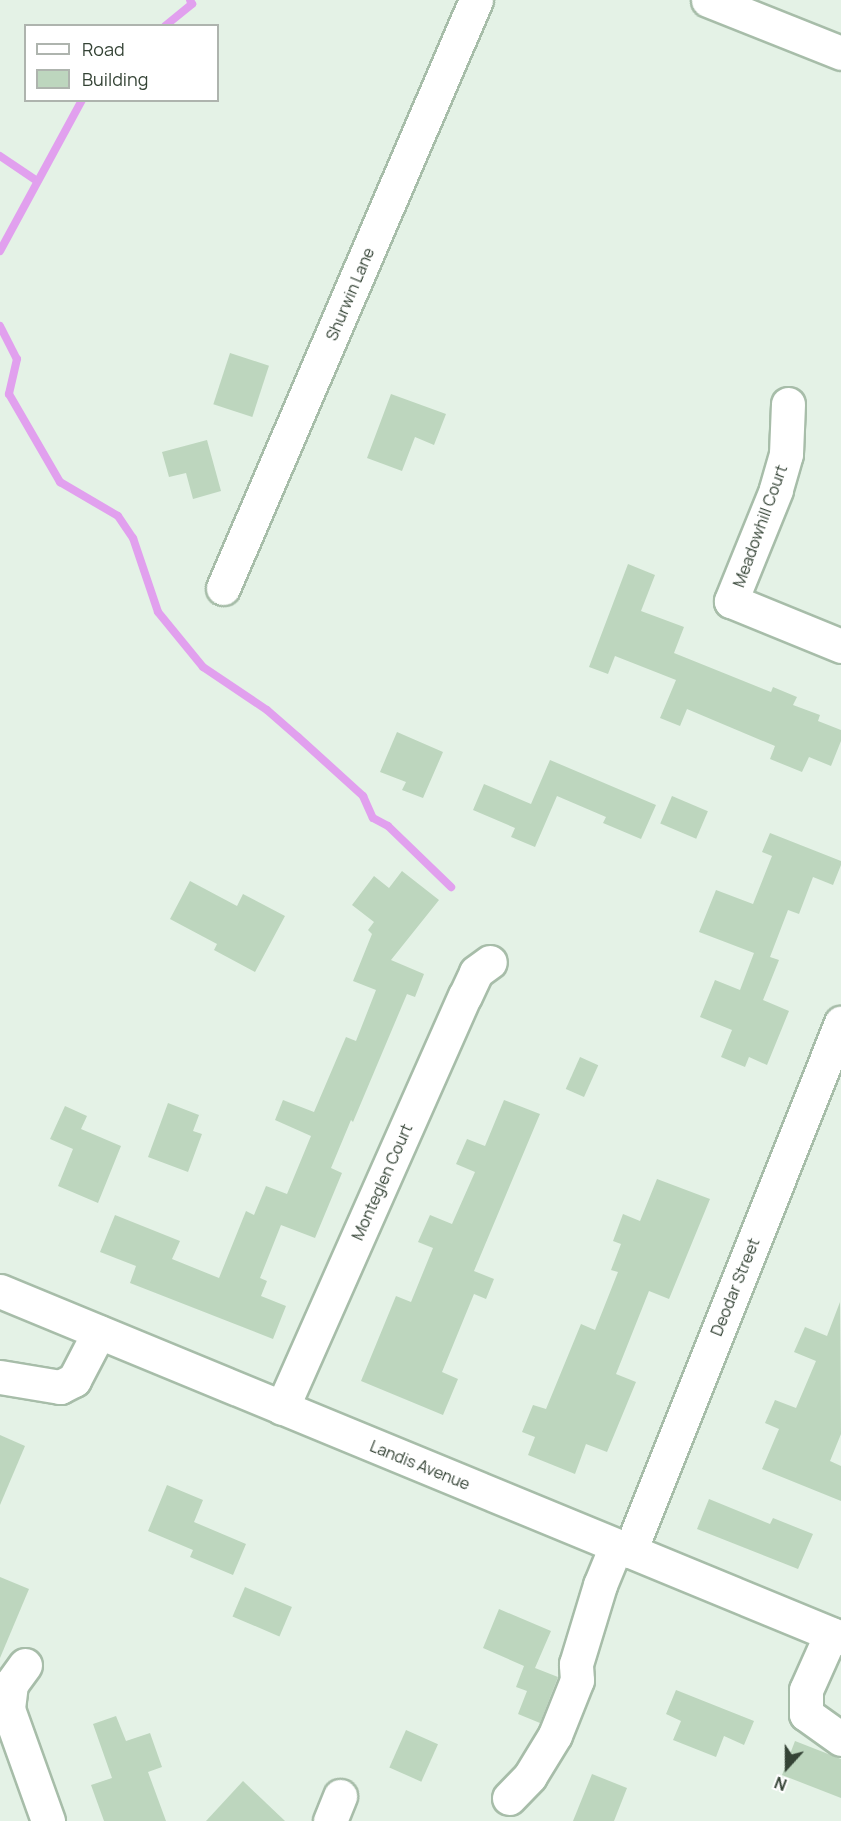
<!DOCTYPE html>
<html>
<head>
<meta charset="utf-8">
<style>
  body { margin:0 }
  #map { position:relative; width:841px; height:1821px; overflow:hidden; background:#e4f2e6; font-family:Manrope,sans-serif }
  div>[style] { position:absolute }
  .stream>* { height:8px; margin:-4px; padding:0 4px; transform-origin:4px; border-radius:4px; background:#e1a0ee }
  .building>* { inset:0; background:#bdd6be; transform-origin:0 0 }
  .roads { filter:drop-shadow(2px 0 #a7bda9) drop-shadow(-2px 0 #a7bda9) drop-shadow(0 2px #a7bda9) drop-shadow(0 -2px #a7bda9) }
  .minor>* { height:33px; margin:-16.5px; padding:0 16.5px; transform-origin:16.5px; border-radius:16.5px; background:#fff }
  span { translate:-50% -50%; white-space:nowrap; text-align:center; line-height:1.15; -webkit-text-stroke:4.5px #fff; paint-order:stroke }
  .street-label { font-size:16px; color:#344335 }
  .legend { position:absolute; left:24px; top:24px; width:195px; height:78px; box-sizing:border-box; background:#fff; border:2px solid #aeb4ae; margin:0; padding:8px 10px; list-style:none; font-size:18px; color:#344335 }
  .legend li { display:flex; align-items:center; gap:12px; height:30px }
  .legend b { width:30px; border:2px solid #aeb4ae }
  .north { position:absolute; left:757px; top:1737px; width:60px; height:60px; -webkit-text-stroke:4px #fff; paint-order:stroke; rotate:201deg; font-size:16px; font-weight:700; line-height:24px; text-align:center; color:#344335 }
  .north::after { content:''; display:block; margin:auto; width:21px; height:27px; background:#344335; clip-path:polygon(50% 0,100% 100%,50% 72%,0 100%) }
</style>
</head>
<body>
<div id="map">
  <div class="stream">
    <i style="left:165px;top:26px;width:35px;rotate:-39deg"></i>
    <i style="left:192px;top:4px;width:4px;rotate:-117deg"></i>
    <i style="left:0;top:156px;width:45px;rotate:34deg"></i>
    <i style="left:0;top:251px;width:172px;rotate:-61.5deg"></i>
    <i style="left:0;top:326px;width:37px;rotate:63deg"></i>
    <i style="left:17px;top:359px;width:36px;rotate:103deg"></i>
    <i style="left:9px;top:394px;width:102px;rotate:59.9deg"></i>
    <i style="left:60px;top:482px;width:67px;rotate:30.4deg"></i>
    <i style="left:118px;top:516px;width:27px;rotate:56deg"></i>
    <i style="left:133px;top:538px;width:78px;rotate:71.3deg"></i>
    <i style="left:158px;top:612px;width:71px;rotate:50.7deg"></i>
    <i style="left:203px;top:667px;width:77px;rotate:33.9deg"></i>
    <i style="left:267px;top:710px;width:41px;rotate:41.1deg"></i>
    <i style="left:298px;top:737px;width:88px;rotate:42.2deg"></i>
    <i style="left:363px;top:796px;width:24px;rotate:66deg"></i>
    <i style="left:373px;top:818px;width:17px;rotate:28deg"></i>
    <i style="left:388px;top:826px;width:88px;rotate:44.1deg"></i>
  </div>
  <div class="building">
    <i style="left:230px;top:353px;width:41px;height:54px;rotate:18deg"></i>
    <i style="clip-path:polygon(391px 394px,446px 414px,434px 445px,415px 437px,402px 471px,367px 458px)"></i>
    <i style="clip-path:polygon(207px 440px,221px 491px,193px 499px,186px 473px,169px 477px,162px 452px)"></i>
    <i style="clip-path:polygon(628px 564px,655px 575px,641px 611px,684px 627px,674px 653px,771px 692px,773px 687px,797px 697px,793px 705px,820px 715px,818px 721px,841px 730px,841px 741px,831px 766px,809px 757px,802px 772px,770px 759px,775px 746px,687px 709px,680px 726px,660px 718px,676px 680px,615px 656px,608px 674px,589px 667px)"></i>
    <i style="clip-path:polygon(397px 732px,443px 752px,423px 798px,402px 790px,406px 782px,380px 772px)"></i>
    <i style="clip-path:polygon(550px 760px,656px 805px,641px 839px,603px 823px,606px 817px,557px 796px,535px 847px,511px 837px,515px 828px,473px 810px,484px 784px,531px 804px)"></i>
    <i style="left:672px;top:796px;width:39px;height:30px;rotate:23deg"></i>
    <i style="clip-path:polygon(770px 833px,841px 861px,841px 865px,833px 885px,813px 877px,799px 914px,788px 910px,770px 957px,779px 960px,763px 1000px,789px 1011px,767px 1065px,749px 1057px,745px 1067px,721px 1057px,732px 1030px,700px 1017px,715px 980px,740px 990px,754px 953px,699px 932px,716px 890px,753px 904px,772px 856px,762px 852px)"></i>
    <i style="clip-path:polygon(402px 871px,439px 900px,391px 960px,424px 974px,415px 997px,407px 994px,353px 1122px,351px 1120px,331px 1168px,342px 1173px,315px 1238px,281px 1225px,260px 1278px,267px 1281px,261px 1296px,286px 1306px,273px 1339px,130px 1283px,136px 1266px,100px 1252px,115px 1215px,180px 1241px,172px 1259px,219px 1278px,246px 1211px,254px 1215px,266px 1186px,287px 1194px,311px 1136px,275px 1120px,283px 1100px,314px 1112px,346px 1037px,356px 1041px,376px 990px,353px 981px,372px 934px,368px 930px,374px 922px,352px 905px,374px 876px,389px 888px)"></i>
    <i style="clip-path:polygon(190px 881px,237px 906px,243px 894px,285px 916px,255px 972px,214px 950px,217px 944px,170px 919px)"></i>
    <i style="left:580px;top:1057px;width:20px;height:35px;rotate:24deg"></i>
    <i style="clip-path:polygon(504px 1100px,540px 1114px,474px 1271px,494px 1279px,486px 1299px,474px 1294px,442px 1372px,458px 1379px,443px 1415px,361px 1381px,396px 1296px,411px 1302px,433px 1248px,418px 1242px,430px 1215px,452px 1224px,475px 1172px,456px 1164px,467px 1139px,485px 1146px)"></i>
    <i style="clip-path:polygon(168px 1103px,199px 1115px,193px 1131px,202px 1134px,188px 1172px,148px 1157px)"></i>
    <i style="clip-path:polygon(65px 1106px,87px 1116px,81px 1129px,121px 1146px,98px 1203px,58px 1186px,73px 1149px,50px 1139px)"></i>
    <i style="clip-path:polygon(657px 1179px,710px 1199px,669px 1299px,649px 1291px,616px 1374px,636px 1382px,607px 1452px,586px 1444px,575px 1474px,528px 1455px,535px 1437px,522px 1432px,533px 1405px,546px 1409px,581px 1324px,595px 1330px,618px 1272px,611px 1270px,621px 1244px,613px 1241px,623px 1214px,640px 1221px)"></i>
    <i style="clip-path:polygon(840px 1302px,841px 1434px,830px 1461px,841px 1466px,841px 1501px,762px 1469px,779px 1429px,765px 1423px,775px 1400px,796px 1408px,816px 1361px,794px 1352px,805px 1327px,827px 1336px)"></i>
    <i style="clip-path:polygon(0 1435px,25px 1446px,0 1505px)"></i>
    <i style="clip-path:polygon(167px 1485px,203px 1500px,194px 1522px,246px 1544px,233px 1575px,190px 1557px,193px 1550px,148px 1531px)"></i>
    <i style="clip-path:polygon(709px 1499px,770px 1524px,773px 1518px,813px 1534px,798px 1569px,697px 1529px)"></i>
    <i style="clip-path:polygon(0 1577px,29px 1589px,0 1658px)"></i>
    <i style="left:245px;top:1587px;width:51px;height:32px;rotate:23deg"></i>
    <i style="clip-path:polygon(499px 1609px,551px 1631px,535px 1668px,558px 1677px,540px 1723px,518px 1714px,527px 1691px,516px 1687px,524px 1666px,483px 1648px)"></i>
    <i style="clip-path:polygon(676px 1690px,754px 1721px,744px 1745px,724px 1736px,716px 1757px,673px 1740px,681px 1721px,666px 1714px)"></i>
    <i style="clip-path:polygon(116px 1716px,126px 1741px,150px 1733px,162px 1767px,148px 1772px,166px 1821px,104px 1821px,91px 1785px,112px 1778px,93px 1724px)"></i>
    <i style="left:406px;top:1730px;width:35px;height:41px;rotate:24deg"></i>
    <i style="clip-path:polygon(795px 1741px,841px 1759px,841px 1798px,782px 1775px)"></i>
    <i style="clip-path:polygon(592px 1774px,627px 1788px,614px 1821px,573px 1821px)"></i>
    <i style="clip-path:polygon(243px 1781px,285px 1821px,206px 1821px)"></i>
  </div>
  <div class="roads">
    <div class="minor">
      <i style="left:708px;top:0;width:143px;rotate:21.7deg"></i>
      <i style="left:788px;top:404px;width:50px;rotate:92.3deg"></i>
      <i style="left:786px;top:454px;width:37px;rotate:106deg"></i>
      <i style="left:776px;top:490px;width:120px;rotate:112.1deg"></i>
      <i style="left:731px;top:601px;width:119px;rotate:22.2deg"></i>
      <i style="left:223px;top:588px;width:640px;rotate:-66.72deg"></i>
      <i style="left:0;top:1291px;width:910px;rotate:22.42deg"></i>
      <i style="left:0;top:1377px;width:61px;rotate:9.5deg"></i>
      <i style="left:60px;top:1387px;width:16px;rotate:-27deg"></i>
      <i style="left:74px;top:1380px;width:54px;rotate:-62.5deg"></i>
      <i style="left:282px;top:1408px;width:451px;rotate:-66.1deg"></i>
      <i style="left:465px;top:996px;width:26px;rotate:-65deg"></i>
      <i style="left:476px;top:972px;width:17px;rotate:-36deg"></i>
      <i style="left:630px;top:1551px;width:569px;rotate:-68.22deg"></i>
      <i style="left:831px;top:1634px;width:61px;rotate:114.1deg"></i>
      <i style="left:806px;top:1690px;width:24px;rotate:90deg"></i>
      <i style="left:806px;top:1714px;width:43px;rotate:35.5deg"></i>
      <i style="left:25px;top:1665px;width:24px;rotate:126deg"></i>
      <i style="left:11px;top:1684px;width:25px;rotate:97deg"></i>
      <i style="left:8px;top:1709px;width:119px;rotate:70.3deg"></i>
      <i style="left:509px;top:1798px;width:30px;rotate:-46deg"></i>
      <i style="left:530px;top:1776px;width:48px;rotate:-58.6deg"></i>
      <i style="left:555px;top:1735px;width:59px;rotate:-68.2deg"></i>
      <i style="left:577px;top:1680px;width:16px;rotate:-94deg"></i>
      <i style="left:576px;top:1664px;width:83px;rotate:-73.1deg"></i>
      <i style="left:600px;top:1585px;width:42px;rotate:-67.7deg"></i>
      <i style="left:330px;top:1821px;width:27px;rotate:-68deg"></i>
    </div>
  </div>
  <div class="street-label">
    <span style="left:350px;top:294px;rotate:-67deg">Shurwin Lane</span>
    <span style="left:760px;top:526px;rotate:-70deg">Meadowhill Court</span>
    <span style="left:382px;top:1182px;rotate:-66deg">Monteglen Court</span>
    <span style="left:735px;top:1287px;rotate:-68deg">Deodar Street</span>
    <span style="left:420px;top:1465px;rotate:22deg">Landis Avenue</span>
  </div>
  <ul class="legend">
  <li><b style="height:8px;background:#fff"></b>Road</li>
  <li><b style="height:16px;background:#bdd6be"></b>Building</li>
  </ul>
  <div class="north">N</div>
</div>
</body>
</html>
